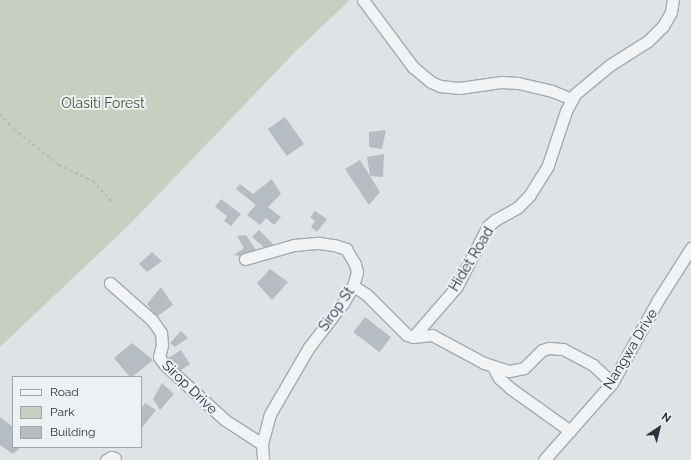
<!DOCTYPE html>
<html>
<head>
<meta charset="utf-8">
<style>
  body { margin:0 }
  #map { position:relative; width:691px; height:460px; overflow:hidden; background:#dee3e6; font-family:Raleway,sans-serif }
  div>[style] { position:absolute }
  .green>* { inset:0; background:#c7cfc0 }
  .building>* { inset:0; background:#b6bdc2; transform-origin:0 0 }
  .path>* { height:2px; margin-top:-1px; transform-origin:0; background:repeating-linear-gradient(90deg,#b5b9be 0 3px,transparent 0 6px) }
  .roads { filter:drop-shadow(1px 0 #a4abb0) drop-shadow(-1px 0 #a4abb0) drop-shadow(0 1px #a4abb0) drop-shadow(0 -1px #a4abb0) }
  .street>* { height:11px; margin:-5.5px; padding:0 5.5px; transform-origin:5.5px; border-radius:5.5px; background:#f1f3f5 }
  span { translate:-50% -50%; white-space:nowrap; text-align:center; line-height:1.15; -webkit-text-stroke:4px #edf1f4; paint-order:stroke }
  .park-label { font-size:14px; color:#435638 }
  .street-label { font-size:14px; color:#29333c }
  .legend { position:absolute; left:12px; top:376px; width:130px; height:72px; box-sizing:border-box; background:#edf1f4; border:1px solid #9fa5aa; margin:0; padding:5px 7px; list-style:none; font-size:12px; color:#29333c }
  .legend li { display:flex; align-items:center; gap:8px; height:20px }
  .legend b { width:20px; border:1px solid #9fa5aa }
  .north { position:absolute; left:639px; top:408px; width:40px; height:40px; -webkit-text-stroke:3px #edf1f4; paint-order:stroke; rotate:35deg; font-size:11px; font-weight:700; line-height:16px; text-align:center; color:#29333c }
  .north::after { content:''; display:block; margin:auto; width:14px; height:18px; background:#29333c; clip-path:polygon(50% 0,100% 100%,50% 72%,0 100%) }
</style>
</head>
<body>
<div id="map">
  <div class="green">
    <i style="clip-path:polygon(0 0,350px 0,296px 51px,130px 224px,0 347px)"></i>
  </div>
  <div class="building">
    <i style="left:285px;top:117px;width:33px;height:21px;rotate:55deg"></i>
    <i style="clip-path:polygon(386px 130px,382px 149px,369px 147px,369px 132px)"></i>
    <i style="clip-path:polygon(384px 154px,383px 177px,370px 176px,380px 192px,369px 205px,345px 169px,360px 160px,370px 176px,367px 157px)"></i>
    <i style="clip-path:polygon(272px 179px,281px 194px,268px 207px,281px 217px,274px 225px,266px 218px,260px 225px,247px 215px,256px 205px,236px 189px,240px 184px,253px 194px)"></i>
    <i style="clip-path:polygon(221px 199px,241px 214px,231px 226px,224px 221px,227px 216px,215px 207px)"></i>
    <i style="clip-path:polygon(315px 211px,327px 219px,317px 232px,311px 227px,315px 221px,310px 217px)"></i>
    <i style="clip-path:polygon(259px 230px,274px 245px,267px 250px,252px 237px)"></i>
    <i style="clip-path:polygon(246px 235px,256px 250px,246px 257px,234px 255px,244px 248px,237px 236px)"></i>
    <i style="clip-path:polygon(152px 252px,162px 261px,147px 272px,139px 264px)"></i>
    <i style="clip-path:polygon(270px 269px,288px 282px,272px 300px,257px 283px)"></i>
    <i style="clip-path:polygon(161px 287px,173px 305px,156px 317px,147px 304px)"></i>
    <i style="left:365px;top:317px;width:33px;height:19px;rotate:38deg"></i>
    <i style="clip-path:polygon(181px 331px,188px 338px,175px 347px,170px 343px)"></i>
    <i style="clip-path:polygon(132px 343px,153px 360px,132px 377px,130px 377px,114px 358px)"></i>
    <i style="clip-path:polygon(181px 350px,190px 364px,177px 373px,165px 360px)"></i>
    <i style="clip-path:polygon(162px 383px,174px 394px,160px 410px,153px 399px)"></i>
    <i style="clip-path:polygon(145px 403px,156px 410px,141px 429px,141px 409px)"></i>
    <i style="clip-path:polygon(0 417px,13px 427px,13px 447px,21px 447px,13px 454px,0 445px)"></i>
  </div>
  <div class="path">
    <i style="left:0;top:114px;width:21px;rotate:47deg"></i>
    <i style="left:14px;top:129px;width:58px;rotate:38.7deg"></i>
    <i style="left:59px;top:165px;width:38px;rotate:25deg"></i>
    <i style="left:93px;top:181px;width:28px;rotate:48deg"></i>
  </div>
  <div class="roads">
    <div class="street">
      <i style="left:363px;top:0;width:84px;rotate:53.3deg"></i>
      <i style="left:413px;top:67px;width:23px;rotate:40deg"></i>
      <i style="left:431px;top:82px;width:10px;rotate:24deg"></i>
      <i style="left:440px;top:86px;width:19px;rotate:6deg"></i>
      <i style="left:459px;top:88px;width:42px;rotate:-8.1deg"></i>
      <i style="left:501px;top:82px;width:17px;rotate:3deg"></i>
      <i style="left:518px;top:83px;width:35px;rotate:13deg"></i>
      <i style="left:552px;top:91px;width:22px;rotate:22deg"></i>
      <i style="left:245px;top:259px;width:51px;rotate:-15.9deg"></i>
      <i style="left:294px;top:245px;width:25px;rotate:-5deg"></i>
      <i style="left:319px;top:243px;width:15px;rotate:8deg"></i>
      <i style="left:334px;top:245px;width:13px;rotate:18deg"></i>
      <i style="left:346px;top:249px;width:17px;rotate:59deg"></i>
      <i style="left:355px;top:264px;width:8px;rotate:76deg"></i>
      <i style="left:357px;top:272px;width:15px;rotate:106deg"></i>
      <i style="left:353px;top:286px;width:20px;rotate:120deg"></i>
      <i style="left:343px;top:303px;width:56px;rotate:127.7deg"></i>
      <i style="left:309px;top:347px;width:78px;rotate:120.2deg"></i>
      <i style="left:270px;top:414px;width:31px;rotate:105deg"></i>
      <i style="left:262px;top:444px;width:16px;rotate:86deg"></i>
      <i style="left:110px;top:283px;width:56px;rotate:41.4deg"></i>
      <i style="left:152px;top:320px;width:16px;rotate:55deg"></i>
      <i style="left:161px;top:333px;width:12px;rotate:85deg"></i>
      <i style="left:162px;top:345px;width:12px;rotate:104deg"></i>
      <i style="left:159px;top:357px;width:10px;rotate:53deg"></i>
      <i style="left:165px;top:365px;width:81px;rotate:42.5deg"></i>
      <i style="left:225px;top:420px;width:44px;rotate:33deg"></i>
      <i style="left:353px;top:286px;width:15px;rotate:32deg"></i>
      <i style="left:366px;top:294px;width:58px;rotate:45deg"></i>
      <i style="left:407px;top:335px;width:6px;rotate:18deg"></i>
      <i style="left:413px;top:337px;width:19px;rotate:-6deg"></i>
      <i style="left:432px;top:335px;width:59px;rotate:28.3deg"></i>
      <i style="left:484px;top:363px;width:26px;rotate:18deg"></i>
      <i style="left:509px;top:371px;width:15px;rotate:-11deg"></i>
      <i style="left:524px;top:368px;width:25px;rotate:-45deg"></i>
      <i style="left:542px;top:350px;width:7px;rotate:-16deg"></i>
      <i style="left:549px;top:348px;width:14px;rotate:4deg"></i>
      <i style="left:563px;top:349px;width:34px;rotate:28deg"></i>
      <i style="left:593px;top:365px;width:26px;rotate:43deg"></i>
      <i style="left:413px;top:337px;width:67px;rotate:-49.2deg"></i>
      <i style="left:457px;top:286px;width:68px;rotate:-62.7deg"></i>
      <i style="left:488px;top:226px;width:9px;rotate:-41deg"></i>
      <i style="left:495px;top:220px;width:26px;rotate:-29deg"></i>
      <i style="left:518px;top:207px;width:16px;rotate:-45deg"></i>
      <i style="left:529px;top:196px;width:36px;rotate:-58deg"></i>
      <i style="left:548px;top:165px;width:57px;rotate:-71.6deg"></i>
      <i style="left:566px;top:111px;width:19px;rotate:-62deg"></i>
      <i style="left:575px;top:94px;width:45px;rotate:-39.6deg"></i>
      <i style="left:610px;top:65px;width:45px;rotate:-32.3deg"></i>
      <i style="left:648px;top:41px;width:21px;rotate:-45deg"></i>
      <i style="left:663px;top:26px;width:16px;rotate:-60deg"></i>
      <i style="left:671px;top:12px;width:12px;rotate:-81deg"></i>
      <i style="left:493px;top:367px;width:13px;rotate:61deg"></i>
      <i style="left:499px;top:378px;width:15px;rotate:42deg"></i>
      <i style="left:510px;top:388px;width:74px;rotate:35.6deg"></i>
      <i style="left:106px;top:460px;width:6px;rotate:-31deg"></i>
      <i style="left:111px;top:457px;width:4px;rotate:14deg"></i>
      <i style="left:544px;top:460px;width:103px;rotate:-48.6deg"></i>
      <i style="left:612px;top:383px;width:95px;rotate:-61deg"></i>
      <i style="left:658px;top:300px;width:62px;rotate:-57.6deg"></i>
    </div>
  </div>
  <div class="park-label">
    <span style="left:103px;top:103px">Olasiti Forest</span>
  </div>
  <div class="street-label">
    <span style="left:471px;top:259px;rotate:-59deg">Hidet Road</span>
    <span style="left:336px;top:309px;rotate:-55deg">Sirop St</span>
    <span style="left:630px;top:349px;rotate:-59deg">Nangwa Drive</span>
    <span style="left:190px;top:387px;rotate:44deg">Sirop Drive</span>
  </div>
  <ul class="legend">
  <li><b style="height:5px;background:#f1f3f5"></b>Road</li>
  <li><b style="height:11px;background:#c7cfc0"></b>Park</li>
  <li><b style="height:11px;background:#b6bdc2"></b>Building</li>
  </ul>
  <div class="north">N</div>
</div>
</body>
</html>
